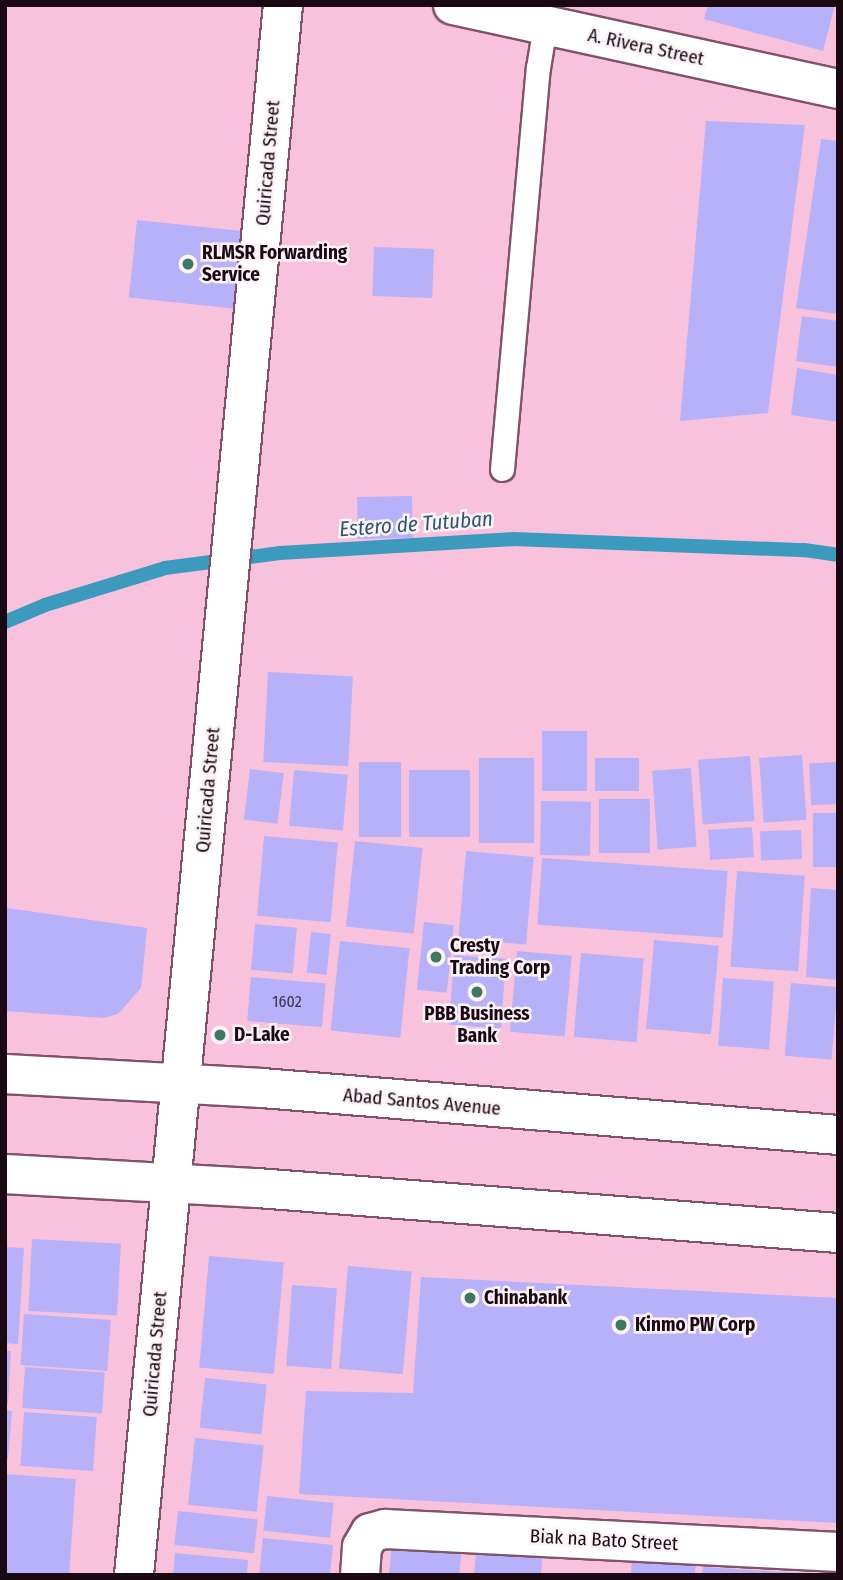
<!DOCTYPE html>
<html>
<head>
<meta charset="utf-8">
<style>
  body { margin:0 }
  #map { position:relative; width:843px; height:1580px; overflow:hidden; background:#f8c2dd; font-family:"Fira Sans Condensed",sans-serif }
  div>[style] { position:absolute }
  .stream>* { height:14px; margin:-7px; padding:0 7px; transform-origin:7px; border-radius:7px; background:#3c9abf }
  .building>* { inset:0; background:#b7b1f9; transform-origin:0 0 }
  .roads { filter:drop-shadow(2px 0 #81536a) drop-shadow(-2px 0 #81536a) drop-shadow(0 2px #81536a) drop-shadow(0 -2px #81536a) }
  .lane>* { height:23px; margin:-11.5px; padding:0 11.5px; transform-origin:11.5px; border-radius:11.5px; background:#fff }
  .street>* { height:38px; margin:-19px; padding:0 19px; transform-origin:19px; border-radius:19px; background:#fff }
  .secondary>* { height:38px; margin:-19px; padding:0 19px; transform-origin:19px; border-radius:19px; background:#fff }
  .dots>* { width:19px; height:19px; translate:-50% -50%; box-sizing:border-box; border:4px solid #fdf2f7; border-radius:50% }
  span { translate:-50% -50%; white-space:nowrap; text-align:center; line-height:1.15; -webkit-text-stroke:5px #fdf2f7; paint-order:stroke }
  .number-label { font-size:16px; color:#41334c }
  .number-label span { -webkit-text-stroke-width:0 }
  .street-label { font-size:19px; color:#1a0912 }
  .poi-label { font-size:19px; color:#1a0912; font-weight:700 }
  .left { translate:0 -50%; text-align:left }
  .water-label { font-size:21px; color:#27596e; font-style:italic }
  .frame { position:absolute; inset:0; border:7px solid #1a0912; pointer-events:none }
</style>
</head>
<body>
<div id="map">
  <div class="stream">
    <i style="left:5px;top:622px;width:43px;rotate:-23deg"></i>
    <i style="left:45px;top:605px;width:126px;rotate:-17.1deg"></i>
    <i style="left:165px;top:568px;width:116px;rotate:-7.4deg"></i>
    <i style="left:280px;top:553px;width:233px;rotate:-3.4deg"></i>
    <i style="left:513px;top:539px;width:291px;rotate:2.2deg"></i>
    <i style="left:804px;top:550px;width:34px;rotate:8deg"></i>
  </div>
  <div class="building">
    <i style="clip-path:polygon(708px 5px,835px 5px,823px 51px,704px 19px)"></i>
    <i style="clip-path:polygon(706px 121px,805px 125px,768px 413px,680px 421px)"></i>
    <i style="clip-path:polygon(821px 139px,838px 141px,838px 314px,796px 308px)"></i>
    <i style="left:137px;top:220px;width:110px;height:78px;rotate:6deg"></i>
    <i style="left:374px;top:247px;width:60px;height:49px;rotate:2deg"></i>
    <i style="clip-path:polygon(802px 316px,838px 321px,838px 367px,796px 361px)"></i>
    <i style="clip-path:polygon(797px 368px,838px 375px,838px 422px,791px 415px)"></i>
    <i style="left:412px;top:496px;width:42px;height:55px;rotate:89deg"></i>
    <i style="left:268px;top:672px;width:85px;height:90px;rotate:3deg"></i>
    <i style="left:542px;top:731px;width:45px;height:60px"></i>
    <i style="left:802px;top:755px;width:65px;height:43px;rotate:86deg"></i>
    <i style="left:750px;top:756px;width:65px;height:52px;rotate:86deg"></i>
    <i style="left:534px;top:758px;width:85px;height:55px;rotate:90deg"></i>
    <i style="left:595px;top:758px;width:44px;height:33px"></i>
    <i style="left:359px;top:762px;width:42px;height:75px"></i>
    <i style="left:836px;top:762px;width:42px;height:27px;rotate:87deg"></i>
    <i style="left:691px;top:768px;width:79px;height:39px;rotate:86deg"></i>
    <i style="left:250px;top:769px;width:34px;height:51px;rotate:7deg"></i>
    <i style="left:294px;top:770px;width:54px;height:56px;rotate:5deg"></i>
    <i style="left:409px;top:770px;width:61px;height:67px"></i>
    <i style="left:599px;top:799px;width:51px;height:54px"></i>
    <i style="left:541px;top:801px;width:50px;height:54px;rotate:1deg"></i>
    <i style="left:838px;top:813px;width:54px;height:25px;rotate:90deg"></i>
    <i style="left:752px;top:827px;width:30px;height:44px;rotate:86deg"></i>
    <i style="left:801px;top:830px;width:29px;height:41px;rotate:88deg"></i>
    <i style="left:264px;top:836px;width:74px;height:80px;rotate:5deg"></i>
    <i style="left:355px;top:841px;width:68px;height:86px;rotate:6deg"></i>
    <i style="left:466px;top:851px;width:68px;height:88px;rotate:5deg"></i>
    <i style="left:542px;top:858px;width:186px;height:67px;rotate:4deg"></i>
    <i style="left:737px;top:871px;width:68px;height:96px;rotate:4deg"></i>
    <i style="clip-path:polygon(811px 888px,838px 890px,838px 980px,806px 977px)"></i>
    <i style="clip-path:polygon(7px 908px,147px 928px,141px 988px,118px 1014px,104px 1018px,5px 1011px)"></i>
    <i style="left:424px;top:922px;width:30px;height:68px;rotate:6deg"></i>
    <i style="left:255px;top:924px;width:42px;height:46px;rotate:5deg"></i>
    <i style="left:311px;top:932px;width:20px;height:41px;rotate:6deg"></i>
    <i style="left:654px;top:940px;width:65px;height:89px;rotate:5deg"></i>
    <i style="left:340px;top:941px;width:70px;height:90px;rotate:6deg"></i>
    <i style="left:517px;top:951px;width:55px;height:81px;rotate:5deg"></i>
    <i style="left:581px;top:953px;width:63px;height:84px;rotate:5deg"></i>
    <i style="left:454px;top:955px;width:52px;height:70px;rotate:4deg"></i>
    <i style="left:251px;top:977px;width:75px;height:44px;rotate:5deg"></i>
    <i style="left:723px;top:978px;width:51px;height:68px;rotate:4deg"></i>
    <i style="left:791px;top:983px;width:47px;height:73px;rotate:5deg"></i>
    <i style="left:32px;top:1239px;width:89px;height:72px;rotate:3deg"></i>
    <i style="clip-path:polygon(5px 1247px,24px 1248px,18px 1344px,5px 1343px)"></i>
    <i style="left:209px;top:1256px;width:75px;height:112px;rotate:5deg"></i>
    <i style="left:348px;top:1266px;width:64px;height:103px;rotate:5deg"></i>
    <i style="clip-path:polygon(421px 1277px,838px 1298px,838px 1523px,299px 1494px,306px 1391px,413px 1393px)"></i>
    <i style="left:292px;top:1285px;width:45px;height:81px;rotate:4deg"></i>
    <i style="left:24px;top:1314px;width:87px;height:51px;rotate:4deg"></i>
    <i style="clip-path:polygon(5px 1351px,11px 1351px,8px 1404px,5px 1404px)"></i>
    <i style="left:25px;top:1367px;width:80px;height:41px;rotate:4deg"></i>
    <i style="left:205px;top:1378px;width:62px;height:50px;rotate:6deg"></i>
    <i style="clip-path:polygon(5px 1410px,12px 1411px,8px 1459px,5px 1459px)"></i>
    <i style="left:24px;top:1412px;width:73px;height:54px;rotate:4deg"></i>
    <i style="left:195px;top:1438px;width:69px;height:67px;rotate:6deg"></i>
    <i style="left:5px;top:1474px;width:71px;height:101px;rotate:4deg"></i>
    <i style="left:267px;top:1496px;width:67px;height:35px;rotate:6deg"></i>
    <i style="left:178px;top:1511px;width:80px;height:34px;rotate:6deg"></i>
    <i style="clip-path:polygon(263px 1538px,333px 1545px,330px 1575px,259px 1575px)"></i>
    <i style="clip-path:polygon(392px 1540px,462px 1546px,459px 1575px,389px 1575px)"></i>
    <i style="clip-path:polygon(477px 1543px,543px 1548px,541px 1575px,474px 1575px)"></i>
    <i style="clip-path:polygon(175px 1553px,248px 1560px,247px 1575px,173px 1575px)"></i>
    <i style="clip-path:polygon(632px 1555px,696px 1560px,695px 1575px,631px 1575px)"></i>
    <i style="clip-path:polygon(703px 1567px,802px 1573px,802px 1575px,702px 1575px)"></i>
  </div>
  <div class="roads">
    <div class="lane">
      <i style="left:502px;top:469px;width:403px;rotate:-84.9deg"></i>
      <i style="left:538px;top:68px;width:44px;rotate:-80.8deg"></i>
    </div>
    <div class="street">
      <i style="left:360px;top:1575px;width:28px;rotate:-86deg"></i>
      <i style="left:362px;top:1547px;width:16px;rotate:-60deg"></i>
      <i style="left:370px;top:1533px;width:16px;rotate:-15deg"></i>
      <i style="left:385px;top:1529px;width:454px;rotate:2.9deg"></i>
    </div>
    <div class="secondary">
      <i style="left:453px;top:5px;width:394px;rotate:12.3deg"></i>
      <i style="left:5px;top:1074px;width:257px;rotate:3.1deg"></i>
      <i style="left:262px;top:1088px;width:578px;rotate:4.66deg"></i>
      <i style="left:5px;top:1174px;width:252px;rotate:3.2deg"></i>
      <i style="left:257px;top:1188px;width:583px;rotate:4.43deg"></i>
      <i style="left:134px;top:1575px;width:1577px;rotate:-84.58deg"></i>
    </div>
  </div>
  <div class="dots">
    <i style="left:188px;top:264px;background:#3c7862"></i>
    <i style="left:436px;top:957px;background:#3c7862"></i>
    <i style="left:477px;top:992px;background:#3c7862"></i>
    <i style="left:220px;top:1035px;background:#3c7862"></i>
    <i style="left:470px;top:1298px;background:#3c7862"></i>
    <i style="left:621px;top:1325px;background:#3c7862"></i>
  </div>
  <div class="number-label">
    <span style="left:287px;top:1002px">1602</span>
  </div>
  <div class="street-label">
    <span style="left:646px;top:47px;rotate:12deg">A. Rivera Street</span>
    <span style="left:268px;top:163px;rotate:-85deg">Quiricada Street</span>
    <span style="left:208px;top:790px;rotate:-85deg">Quiricada Street</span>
    <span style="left:422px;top:1102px;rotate:5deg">Abad Santos Avenue</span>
    <span style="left:155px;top:1354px;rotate:-85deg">Quiricada Street</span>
    <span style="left:604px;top:1540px;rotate:3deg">Biak na Bato Street</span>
  </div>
  <div class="poi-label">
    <span class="left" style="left:202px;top:264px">RLMSR Forwarding<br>Service</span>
    <span class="left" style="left:450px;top:957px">Cresty<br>Trading Corp</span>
    <span style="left:477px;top:1025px">PBB Business<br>Bank</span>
    <span class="left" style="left:234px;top:1035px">D-Lake</span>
    <span class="left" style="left:484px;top:1298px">Chinabank</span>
    <span class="left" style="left:635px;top:1325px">Kinmo PW Corp</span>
  </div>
  <div class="water-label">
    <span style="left:416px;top:524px;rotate:-4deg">Estero de Tutuban</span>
  </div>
  <div class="frame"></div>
</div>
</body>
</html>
